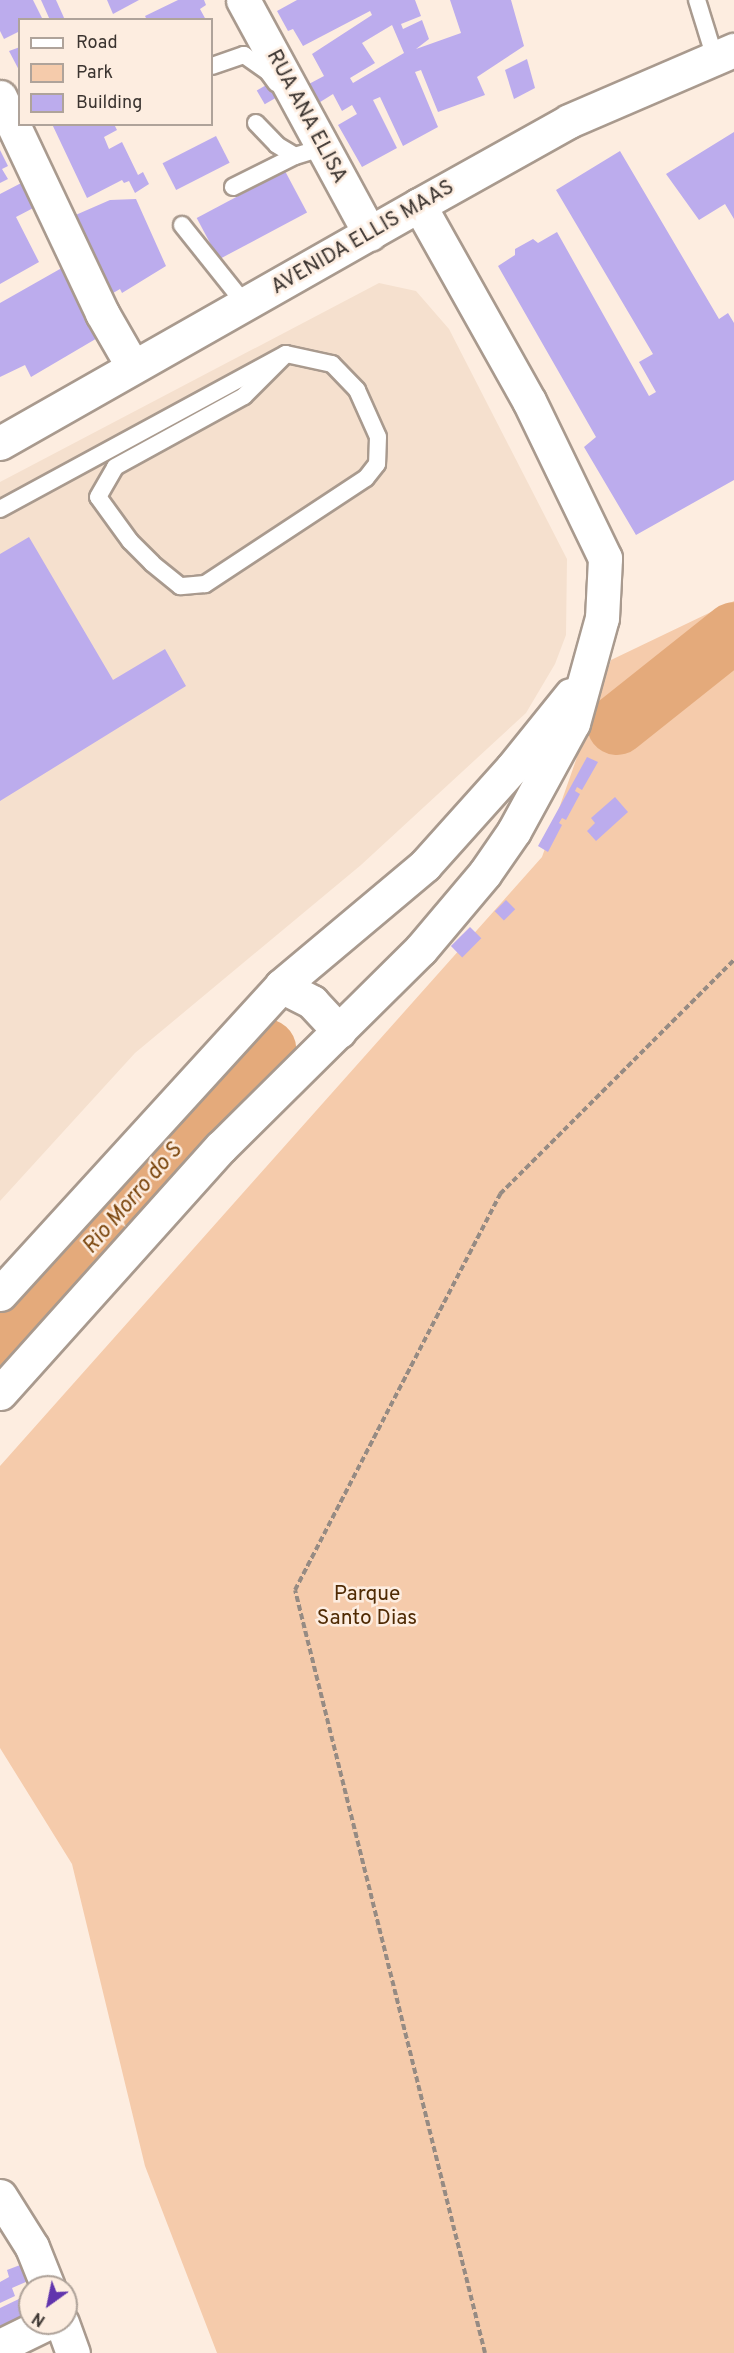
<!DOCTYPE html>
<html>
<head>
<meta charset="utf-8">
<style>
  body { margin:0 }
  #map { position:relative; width:734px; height:2353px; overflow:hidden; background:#fdede0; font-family:Overpass,sans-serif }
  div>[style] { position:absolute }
  .built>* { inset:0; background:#f5e0ce }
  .green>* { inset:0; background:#f5cbab }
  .river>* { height:60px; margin:-30px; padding:0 30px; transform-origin:30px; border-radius:30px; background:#e4aa7b }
  .building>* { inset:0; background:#bcaced; transform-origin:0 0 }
  .path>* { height:4px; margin-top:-2px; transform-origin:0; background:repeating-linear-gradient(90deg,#968b83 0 6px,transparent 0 9px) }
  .roads { filter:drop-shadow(2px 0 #a99a8e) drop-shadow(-2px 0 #a99a8e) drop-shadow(0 2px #a99a8e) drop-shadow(0 -2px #a99a8e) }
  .lane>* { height:16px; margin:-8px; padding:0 8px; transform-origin:8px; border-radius:8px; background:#fff }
  .street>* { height:33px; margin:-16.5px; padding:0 16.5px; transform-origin:16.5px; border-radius:16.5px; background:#fff }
  .secondary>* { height:33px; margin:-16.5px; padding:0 16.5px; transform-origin:16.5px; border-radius:16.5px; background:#fff }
  .primary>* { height:33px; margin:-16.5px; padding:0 16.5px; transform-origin:16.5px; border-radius:16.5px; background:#fff }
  span { translate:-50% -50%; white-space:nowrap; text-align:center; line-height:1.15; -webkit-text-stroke:5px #fdede0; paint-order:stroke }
  .street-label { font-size:21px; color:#3b3430 }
  .park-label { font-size:21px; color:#4f2a03 }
  .water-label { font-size:22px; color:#7a450c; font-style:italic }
  .legend { position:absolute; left:18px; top:18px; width:195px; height:108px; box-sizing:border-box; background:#fdede0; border:2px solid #afa39a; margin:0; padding:8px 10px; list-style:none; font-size:18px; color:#3b3430 }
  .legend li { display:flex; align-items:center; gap:12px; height:30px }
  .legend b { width:30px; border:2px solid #afa39a }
  .north { position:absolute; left:18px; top:2275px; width:60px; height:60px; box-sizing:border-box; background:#fdede0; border:2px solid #afa39a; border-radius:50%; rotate:213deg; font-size:16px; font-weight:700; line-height:24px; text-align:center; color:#3b3430 }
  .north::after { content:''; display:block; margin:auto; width:21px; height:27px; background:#6135ad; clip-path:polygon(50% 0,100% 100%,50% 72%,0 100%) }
</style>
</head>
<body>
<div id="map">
  <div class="built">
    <i style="clip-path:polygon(379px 283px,416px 291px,449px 329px,567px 559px,566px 635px,555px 664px,526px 713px,361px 865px,135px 1053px,0 1201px,0 482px)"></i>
  </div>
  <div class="green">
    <i style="clip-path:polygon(734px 601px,734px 2353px,217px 2353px,145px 2166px,72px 1864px,0 1748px,0 1466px,542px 857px,611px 660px)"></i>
  </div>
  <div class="river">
    <i style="left:617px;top:725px;width:149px;rotate:-38.5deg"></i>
    <i style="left:0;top:1349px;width:401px;rotate:-48.4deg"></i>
  </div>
  <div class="building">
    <i style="clip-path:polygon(0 0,33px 0,43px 20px,20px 20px,20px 31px,4px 39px,0 31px)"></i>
    <i style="clip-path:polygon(41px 0,56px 0,65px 20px,50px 20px)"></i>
    <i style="clip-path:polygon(107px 0,139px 0,113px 14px)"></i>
    <i style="clip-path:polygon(178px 0,204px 0,206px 5px,200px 9px,206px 20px,147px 20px,145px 16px)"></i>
    <i style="clip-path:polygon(evenodd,297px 0,415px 0,421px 16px,401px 24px,403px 29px,422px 20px,429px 39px,416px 49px,461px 33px,450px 0,511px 0,524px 46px,477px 77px,485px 95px,438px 112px,421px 70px,415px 72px,438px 127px,403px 146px,380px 97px,373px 100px,397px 148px,362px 167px,338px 125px,357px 114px,352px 105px,342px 111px,333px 94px,317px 104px,307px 85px,324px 76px,312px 54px,372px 15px,370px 11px,303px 46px,293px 29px,288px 31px,277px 11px,297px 0,392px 25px,404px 53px,353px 83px,350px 78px,375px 63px,362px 43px,392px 25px)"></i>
    <i style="clip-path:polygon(20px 47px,20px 72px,9px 51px)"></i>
    <i style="clip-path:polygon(527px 59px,535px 88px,514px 99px,505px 70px)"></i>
    <i style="left:268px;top:84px;width:16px;height:13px;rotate:60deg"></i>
    <i style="clip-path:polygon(52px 124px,114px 124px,117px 130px,104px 137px,109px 149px,122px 142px,138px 175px,143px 172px,149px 184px,135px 193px,129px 181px,124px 183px,122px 180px,87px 198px)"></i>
    <i style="clip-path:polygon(734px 132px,734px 219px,725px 204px,699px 220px,666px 174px)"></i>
    <i style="left:216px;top:136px;width:30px;height:60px;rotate:63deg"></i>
    <i style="clip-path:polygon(0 150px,8px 166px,2px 169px,8px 179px,0 183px)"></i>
    <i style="clip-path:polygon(620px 151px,719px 319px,728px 313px,734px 323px,734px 480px,636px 535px,584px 447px,596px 437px,498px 266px,515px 255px,515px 249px,533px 239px,538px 243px,557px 232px,649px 396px,656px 392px,639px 362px,653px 354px,556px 190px)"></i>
    <i style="left:285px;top:171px;width:47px;height:100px;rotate:62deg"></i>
    <i style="clip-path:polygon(27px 180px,39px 205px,16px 217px,39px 262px,0 284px,0 194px)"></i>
    <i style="clip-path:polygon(136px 199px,166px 266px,122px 293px,120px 289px,108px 296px,71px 217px,110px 200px)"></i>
    <i style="clip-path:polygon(67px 265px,99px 337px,31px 377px,25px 365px,0 377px,0 303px)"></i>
    <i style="clip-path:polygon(29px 537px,113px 680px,165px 649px,186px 686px,0 801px,0 554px)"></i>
    <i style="clip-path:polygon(587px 757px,598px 762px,582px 790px,577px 787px,575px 791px,580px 794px,566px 820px,562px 818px,559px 823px,562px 825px,548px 852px,538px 846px)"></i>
    <i style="clip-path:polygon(615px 797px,628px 812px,596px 841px,587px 831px,595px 823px,591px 818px)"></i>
    <i style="left:506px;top:900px;width:13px;height:16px;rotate:45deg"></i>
    <i style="left:470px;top:927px;width:16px;height:27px;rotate:45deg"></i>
    <i style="clip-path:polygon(28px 2262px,35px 2278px,12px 2288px,15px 2296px,0 2303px,0 2282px,9px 2277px,7px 2270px)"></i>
    <i style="clip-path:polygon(21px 2298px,29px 2317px,0 2331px,0 2308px)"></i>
  </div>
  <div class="path">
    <i style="left:485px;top:2353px;width:786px;rotate:-103.98deg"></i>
    <i style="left:295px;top:1590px;width:446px;rotate:-62.6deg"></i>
    <i style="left:500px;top:1194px;width:331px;rotate:-45deg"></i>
  </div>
  <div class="roads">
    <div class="lane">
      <i style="left:697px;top:0;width:61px;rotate:72.8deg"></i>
      <i style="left:212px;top:66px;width:34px;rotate:-19deg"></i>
      <i style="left:244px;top:55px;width:29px;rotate:35deg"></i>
      <i style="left:268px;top:72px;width:14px;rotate:54deg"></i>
      <i style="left:256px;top:123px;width:30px;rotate:46deg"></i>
      <i style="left:277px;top:145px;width:21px;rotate:31deg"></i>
      <i style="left:295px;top:156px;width:28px;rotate:-17deg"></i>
      <i style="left:322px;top:148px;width:6px;rotate:-129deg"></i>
      <i style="left:233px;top:187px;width:69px;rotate:-26.6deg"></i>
      <i style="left:182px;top:225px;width:101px;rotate:51.4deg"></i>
      <i style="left:0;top:509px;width:325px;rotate:-28.5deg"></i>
      <i style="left:286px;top:354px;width:47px;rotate:12.3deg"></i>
      <i style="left:332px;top:364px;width:36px;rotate:46deg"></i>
      <i style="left:357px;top:390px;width:51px;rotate:65.9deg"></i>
      <i style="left:378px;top:437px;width:27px;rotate:92deg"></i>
      <i style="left:377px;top:464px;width:18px;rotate:128deg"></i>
      <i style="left:366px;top:478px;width:193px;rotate:146.6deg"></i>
      <i style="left:205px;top:584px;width:25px;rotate:175deg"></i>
      <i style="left:180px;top:586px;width:36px;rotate:-141deg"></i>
      <i style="left:152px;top:563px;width:31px;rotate:-135deg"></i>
      <i style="left:130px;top:541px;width:54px;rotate:-126deg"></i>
      <i style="left:98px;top:497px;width:34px;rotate:-60deg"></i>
      <i style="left:115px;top:467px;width:147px;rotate:-28.8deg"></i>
      <i style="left:244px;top:396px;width:59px;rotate:-45deg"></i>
    </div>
    <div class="street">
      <i style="left:243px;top:0;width:266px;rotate:61.5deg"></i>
      <i style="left:0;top:97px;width:239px;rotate:64.7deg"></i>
      <i style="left:102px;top:313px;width:62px;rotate:60.1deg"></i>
      <i style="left:0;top:2196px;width:60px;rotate:57.9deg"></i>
      <i style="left:32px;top:2247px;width:43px;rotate:68.2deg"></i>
      <i style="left:62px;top:2323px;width:32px;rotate:70deg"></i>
      <i style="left:0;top:2346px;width:52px;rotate:-26.1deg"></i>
    </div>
    <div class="secondary">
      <i style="left:0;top:443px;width:482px;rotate:-29.6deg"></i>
    </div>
    <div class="primary">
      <i style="left:281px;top:986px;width:35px;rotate:27deg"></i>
      <i style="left:312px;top:1002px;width:40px;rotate:47deg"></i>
      <i style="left:0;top:1294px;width:417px;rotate:-47.6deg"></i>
      <i style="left:281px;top:986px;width:188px;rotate:-40deg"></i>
      <i style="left:425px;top:865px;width:130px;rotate:-48.1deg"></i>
      <i style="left:512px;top:768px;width:94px;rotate:-51.1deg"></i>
      <i style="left:0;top:1393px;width:331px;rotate:-48.1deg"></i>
      <i style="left:221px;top:1147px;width:281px;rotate:-44.7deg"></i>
      <i style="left:421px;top:949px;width:99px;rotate:-49.9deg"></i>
      <i style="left:485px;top:873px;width:51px;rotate:-55.4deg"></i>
      <i style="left:514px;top:831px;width:123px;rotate:-61.4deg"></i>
      <i style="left:573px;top:723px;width:109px;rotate:-74.6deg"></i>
      <i style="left:602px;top:618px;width:60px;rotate:-87.1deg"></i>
      <i style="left:605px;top:558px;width:174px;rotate:-115.8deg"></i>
      <i style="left:529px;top:401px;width:225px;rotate:-119.3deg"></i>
      <i style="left:419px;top:205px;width:172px;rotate:-29.2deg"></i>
      <i style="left:569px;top:121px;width:180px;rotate:-23.3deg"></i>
    </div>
  </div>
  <div class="street-label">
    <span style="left:306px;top:117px;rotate:62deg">RUA ANA ELISA</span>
    <span style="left:363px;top:238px;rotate:-30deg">AVENIDA ELLIS MAAS</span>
  </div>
  <div class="park-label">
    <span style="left:367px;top:1607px">Parque<br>Santo Dias</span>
  </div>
  <div class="water-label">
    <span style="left:133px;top:1199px;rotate:-49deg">Rio Morro do S</span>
  </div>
  <ul class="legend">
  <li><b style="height:8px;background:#fff"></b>Road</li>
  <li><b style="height:16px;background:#f5cbab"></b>Park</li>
  <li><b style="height:16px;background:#bcaced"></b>Building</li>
  </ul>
  <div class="north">N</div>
</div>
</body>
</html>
